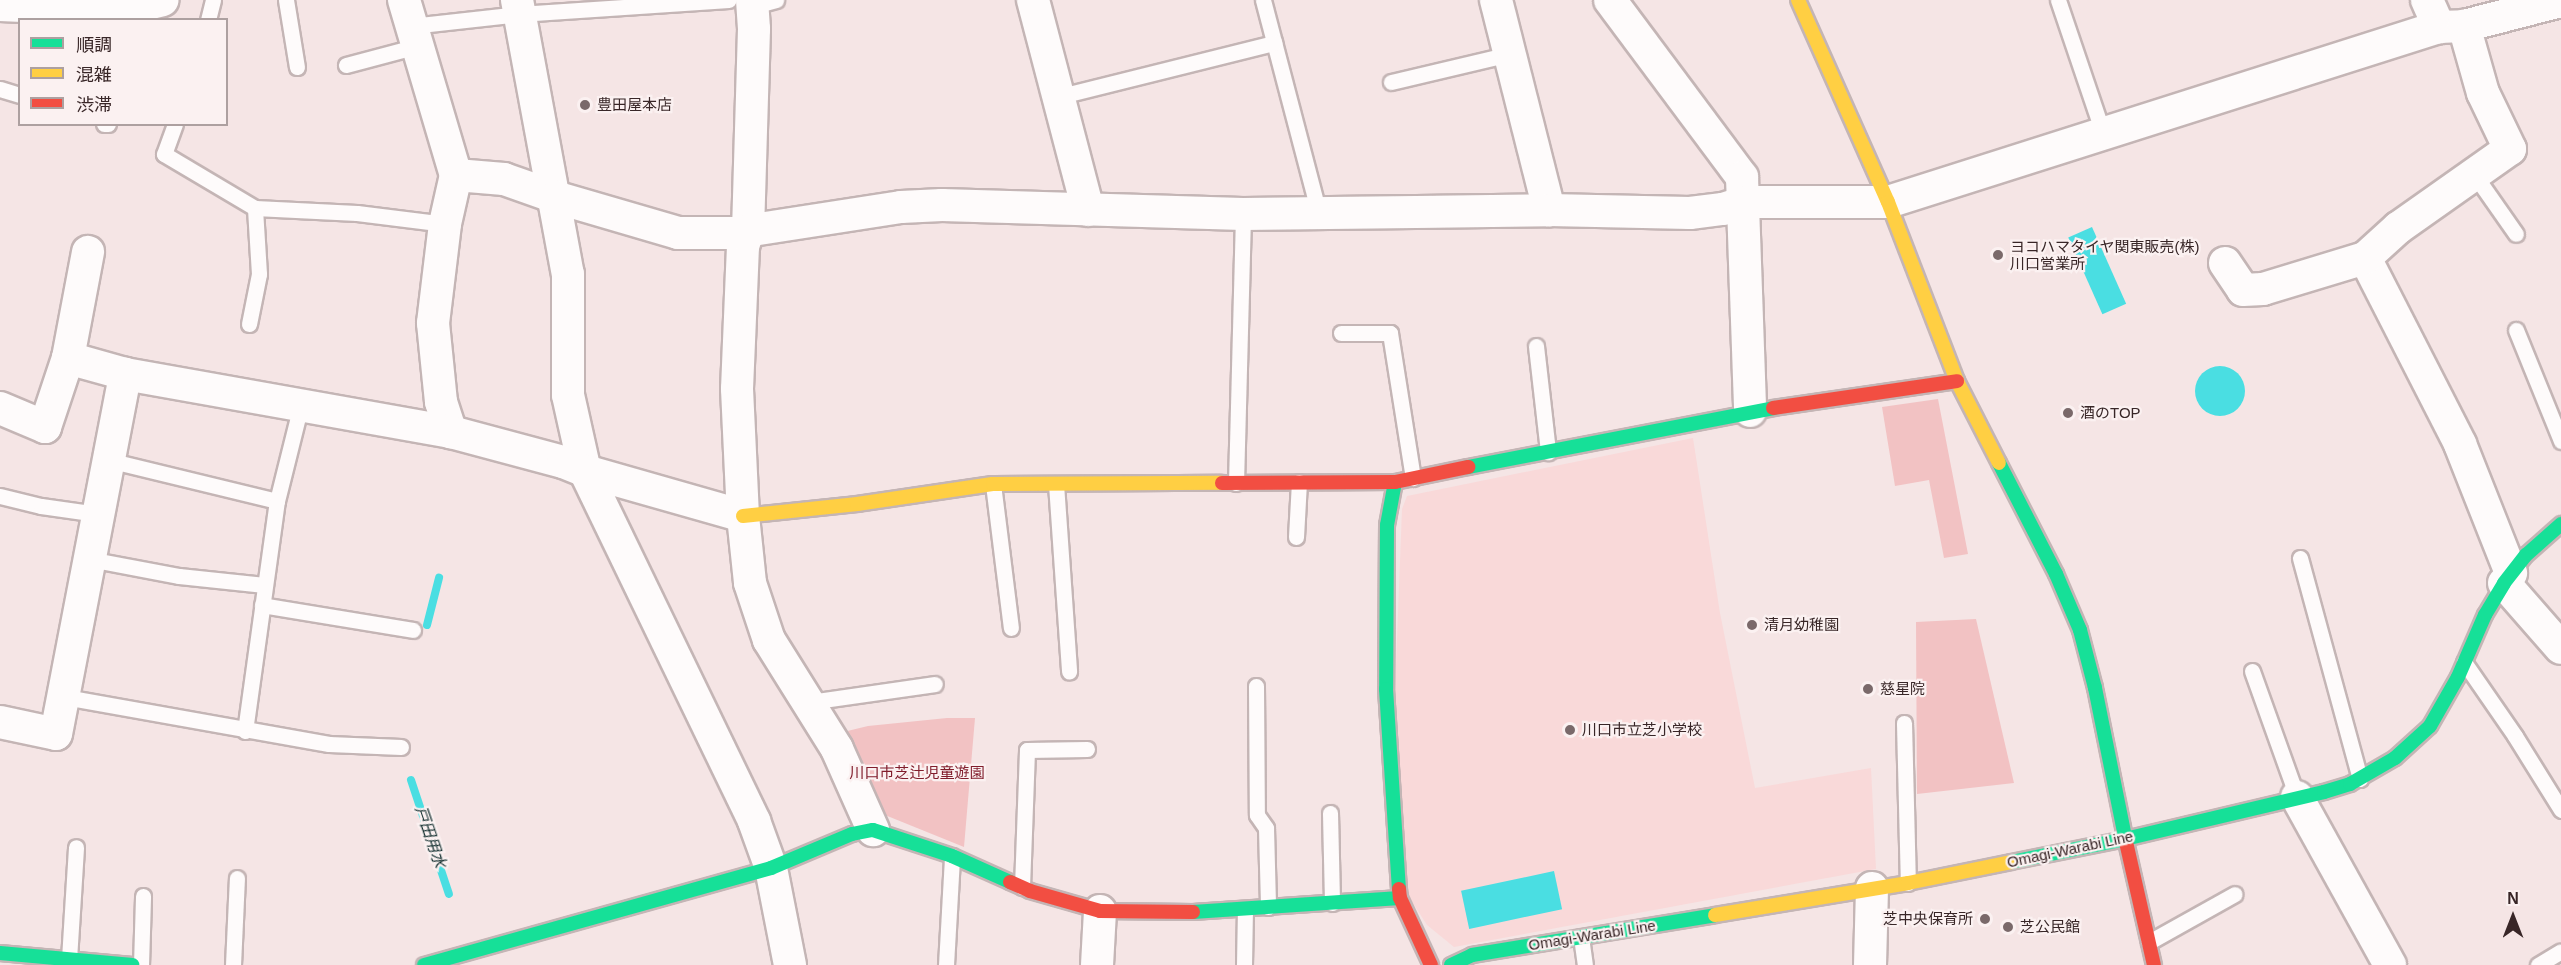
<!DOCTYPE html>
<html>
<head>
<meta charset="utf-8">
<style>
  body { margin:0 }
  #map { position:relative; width:2561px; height:965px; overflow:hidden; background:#f5e5e5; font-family:Arial,"Noto Sans JP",sans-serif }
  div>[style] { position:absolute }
  .built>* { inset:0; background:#f9d9d9 }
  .green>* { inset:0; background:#f2c2c3 }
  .water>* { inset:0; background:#4adee2; transform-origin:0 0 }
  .round { border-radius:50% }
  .stream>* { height:8px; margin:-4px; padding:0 4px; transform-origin:4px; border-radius:4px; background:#4adee2 }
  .roads { filter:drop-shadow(2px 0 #c4b5b5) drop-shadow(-2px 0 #c4b5b5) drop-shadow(0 2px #c4b5b5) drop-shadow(0 -2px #c4b5b5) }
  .lane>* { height:15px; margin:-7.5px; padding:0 7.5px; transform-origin:7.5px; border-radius:7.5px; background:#fefbfb }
  .street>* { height:32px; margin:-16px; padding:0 16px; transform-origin:16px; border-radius:16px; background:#fefbfb }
  .fast>* { height:14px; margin:-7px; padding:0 7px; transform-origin:7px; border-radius:7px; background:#16e098 }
  .slow>* { height:14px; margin:-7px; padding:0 7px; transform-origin:7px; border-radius:7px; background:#ffcf43 }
  .jam>* { height:14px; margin:-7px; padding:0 7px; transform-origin:7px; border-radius:7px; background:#f24e42 }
  .dots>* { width:16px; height:16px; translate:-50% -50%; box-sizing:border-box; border:3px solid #fbf1f1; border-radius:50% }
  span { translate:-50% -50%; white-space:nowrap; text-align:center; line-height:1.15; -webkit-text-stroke:4.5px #fbf1f1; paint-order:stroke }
  .poi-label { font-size:15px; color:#382627 }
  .left { translate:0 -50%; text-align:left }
  .right { translate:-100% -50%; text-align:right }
  .park-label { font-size:15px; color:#811d2c }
  .street-label { font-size:15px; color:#382627 }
  .water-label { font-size:16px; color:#132f2f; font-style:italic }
  .legend { position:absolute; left:18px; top:18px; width:210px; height:108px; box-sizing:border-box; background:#fbf1f1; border:2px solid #ada0a0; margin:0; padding:8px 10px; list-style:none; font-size:18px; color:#382627 }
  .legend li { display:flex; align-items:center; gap:12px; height:30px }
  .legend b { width:30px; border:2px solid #ada0a0 }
  .north { position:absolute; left:2483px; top:887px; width:60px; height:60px; -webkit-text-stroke:4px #fbf1f1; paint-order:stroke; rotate:0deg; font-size:16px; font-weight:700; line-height:24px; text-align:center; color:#382627 }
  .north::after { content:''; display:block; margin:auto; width:21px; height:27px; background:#382627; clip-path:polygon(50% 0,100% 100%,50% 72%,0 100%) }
</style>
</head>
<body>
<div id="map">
  <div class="built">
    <i style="clip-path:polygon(1693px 438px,1720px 613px,1755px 788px,1871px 768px,1876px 869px,1454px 947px,1427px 925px,1407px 894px,1395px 691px,1402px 509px,1407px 496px)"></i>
  </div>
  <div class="green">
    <i style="clip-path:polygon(1938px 399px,1968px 554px,1944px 558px,1929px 480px,1895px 486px,1882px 407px)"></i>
    <i style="clip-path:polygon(1976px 619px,2014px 783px,1917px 794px,1916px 622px)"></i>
    <i style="clip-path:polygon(947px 718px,975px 718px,964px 847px,875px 811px,835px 734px,868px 726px)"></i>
  </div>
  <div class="water">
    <i style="left:2092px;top:227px;width:84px;height:26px;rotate:66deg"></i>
    <i class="round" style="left:2195px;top:366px;width:50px;height:50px"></i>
    <i style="left:1554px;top:871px;width:39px;height:95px;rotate:78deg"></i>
  </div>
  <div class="stream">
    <i style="left:427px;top:625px;width:49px;rotate:-75.7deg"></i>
    <i style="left:411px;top:780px;width:120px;rotate:71.6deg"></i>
  </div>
  <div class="roads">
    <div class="lane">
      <i style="left:286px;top:0;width:68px;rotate:80.7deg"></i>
      <i style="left:1263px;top:0;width:220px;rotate:75.3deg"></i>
      <i style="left:2058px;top:0;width:140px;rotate:71.3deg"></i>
      <i style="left:754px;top:6px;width:23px;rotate:-15deg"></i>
      <i style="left:208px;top:20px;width:21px;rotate:-76deg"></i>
      <i style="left:411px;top:26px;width:109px;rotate:-6.3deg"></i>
      <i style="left:519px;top:14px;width:210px;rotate:-3.8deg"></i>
      <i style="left:346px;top:65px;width:74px;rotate:-14.8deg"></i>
      <i style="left:1391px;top:82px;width:121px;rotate:-13.3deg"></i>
      <i style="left:0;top:89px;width:21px;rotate:17deg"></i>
      <i style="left:1057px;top:97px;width:224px;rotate:-14deg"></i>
      <i style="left:104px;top:124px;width:4px"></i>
      <i style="left:175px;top:124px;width:32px;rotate:110deg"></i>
      <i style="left:164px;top:154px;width:106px;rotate:30.7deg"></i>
      <i style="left:255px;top:208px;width:102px;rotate:2.8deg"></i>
      <i style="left:357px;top:213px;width:89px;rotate:7.1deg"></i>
      <i style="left:2474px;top:174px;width:73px;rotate:55deg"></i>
      <i style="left:249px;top:324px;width:51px;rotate:-78.7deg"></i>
      <i style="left:259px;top:274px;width:66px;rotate:-93.5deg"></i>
      <i style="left:2516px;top:330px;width:120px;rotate:67.9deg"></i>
      <i style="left:1341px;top:333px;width:49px"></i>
      <i style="left:1390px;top:333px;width:147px;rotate:81deg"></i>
      <i style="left:1536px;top:346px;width:107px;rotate:83.5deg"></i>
      <i style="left:108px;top:460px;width:174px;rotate:13.6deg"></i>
      <i style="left:1236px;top:483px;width:269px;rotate:-88.5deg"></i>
      <i style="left:993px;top:484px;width:145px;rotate:82.9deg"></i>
      <i style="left:1056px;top:484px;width:188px;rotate:86deg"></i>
      <i style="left:0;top:496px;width:42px;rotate:13.7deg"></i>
      <i style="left:41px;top:506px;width:57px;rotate:8.1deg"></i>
      <i style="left:1296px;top:537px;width:55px;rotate:-86.9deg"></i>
      <i style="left:2300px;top:558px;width:229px;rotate:74.8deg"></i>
      <i style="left:89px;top:559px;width:92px;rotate:10.7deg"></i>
      <i style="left:179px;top:576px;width:86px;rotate:6deg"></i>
      <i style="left:262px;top:605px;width:153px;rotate:9.4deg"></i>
      <i style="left:2464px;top:662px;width:90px;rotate:55.4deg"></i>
      <i style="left:2515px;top:736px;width:87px;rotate:58.1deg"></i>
      <i style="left:2252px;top:671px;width:134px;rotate:70.3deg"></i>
      <i style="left:1256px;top:686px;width:129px;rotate:89.6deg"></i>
      <i style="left:1257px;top:815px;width:16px;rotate:55deg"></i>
      <i style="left:1266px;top:828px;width:79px;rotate:88.5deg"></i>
      <i style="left:65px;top:697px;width:268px;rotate:10.1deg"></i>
      <i style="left:329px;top:744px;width:72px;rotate:2.4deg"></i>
      <i style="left:809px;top:702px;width:127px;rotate:-8.1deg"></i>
      <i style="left:1904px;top:723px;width:160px;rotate:88.6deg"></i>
      <i style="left:245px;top:731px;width:232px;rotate:-82.1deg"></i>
      <i style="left:277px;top:501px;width:99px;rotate:-76deg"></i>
      <i style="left:1330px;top:813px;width:90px;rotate:88.7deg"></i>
      <i style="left:1022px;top:887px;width:137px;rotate:-87.9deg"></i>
      <i style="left:1027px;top:750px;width:60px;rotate:-1deg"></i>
      <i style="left:1581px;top:937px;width:28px;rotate:82deg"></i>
      <i style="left:2149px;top:942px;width:98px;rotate:-29.2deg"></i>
      <i style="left:69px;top:959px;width:112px;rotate:-86.4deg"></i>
      <i style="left:141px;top:965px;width:69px;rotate:-88.3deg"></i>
      <i style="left:233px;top:965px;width:87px;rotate:-87.4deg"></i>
      <i style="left:946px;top:965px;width:109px;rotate:-86.8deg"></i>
      <i style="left:1244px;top:965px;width:56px;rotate:-89deg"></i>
      <i style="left:2538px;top:965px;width:26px;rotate:-31deg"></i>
    </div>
    <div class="street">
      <i style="left:404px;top:0;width:183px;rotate:73.5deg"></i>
      <i style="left:456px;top:175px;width:50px;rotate:102.7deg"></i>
      <i style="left:445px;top:224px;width:100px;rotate:96.9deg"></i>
      <i style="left:433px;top:323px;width:79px;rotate:84.2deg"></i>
      <i style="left:441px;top:402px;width:32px;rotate:72deg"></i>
      <i style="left:517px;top:0;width:279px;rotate:79.5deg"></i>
      <i style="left:568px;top:274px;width:121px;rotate:90deg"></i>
      <i style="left:568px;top:395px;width:78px;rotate:77.4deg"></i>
      <i style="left:585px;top:471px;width:389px;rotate:64.2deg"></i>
      <i style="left:754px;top:821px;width:50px;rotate:70.1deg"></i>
      <i style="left:771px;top:868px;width:99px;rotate:78.9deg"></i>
      <i style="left:752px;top:0;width:29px;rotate:86deg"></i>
      <i style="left:754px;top:29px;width:202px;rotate:91.7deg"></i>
      <i style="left:748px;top:231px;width:16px;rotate:108deg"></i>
      <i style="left:743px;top:246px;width:143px;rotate:92.4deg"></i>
      <i style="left:737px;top:389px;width:127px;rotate:87.3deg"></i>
      <i style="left:743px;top:516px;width:67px;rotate:84deg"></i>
      <i style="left:750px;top:583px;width:60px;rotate:71.6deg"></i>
      <i style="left:769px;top:640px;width:128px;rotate:58deg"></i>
      <i style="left:837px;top:749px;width:89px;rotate:66deg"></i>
      <i style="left:1033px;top:0;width:217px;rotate:75.3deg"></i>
      <i style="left:1496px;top:0;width:217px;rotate:75.8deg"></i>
      <i style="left:1610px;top:0;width:221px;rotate:53.3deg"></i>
      <i style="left:1742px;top:177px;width:234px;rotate:88deg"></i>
      <i style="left:2427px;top:0;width:30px;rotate:66deg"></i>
      <i style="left:0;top:5px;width:69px;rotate:2.5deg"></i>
      <i style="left:69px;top:8px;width:78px;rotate:-2.9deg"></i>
      <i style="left:147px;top:4px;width:16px;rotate:-14deg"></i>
      <i style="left:456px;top:175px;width:48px;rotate:4.8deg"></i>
      <i style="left:504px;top:179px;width:54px;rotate:19.4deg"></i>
      <i style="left:555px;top:197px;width:128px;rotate:16.3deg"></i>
      <i style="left:678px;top:233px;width:55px"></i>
      <i style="left:733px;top:233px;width:170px;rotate:-8.8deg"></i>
      <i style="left:901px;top:207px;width:41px;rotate:-2.8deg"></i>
      <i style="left:942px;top:205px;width:301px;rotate:1.7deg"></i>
      <i style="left:1243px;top:214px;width:306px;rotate:-0.7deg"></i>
      <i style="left:1549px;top:210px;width:141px;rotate:1.2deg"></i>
      <i style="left:1690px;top:213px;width:33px;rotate:-7deg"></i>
      <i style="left:1723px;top:209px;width:22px;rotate:-18deg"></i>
      <i style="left:1744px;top:202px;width:144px"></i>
      <i style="left:1888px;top:202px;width:578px;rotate:-17.62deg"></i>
      <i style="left:2439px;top:27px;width:25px;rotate:-2deg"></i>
      <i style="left:2464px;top:26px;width:100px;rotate:-14.5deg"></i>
      <i style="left:2365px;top:258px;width:209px;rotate:62.9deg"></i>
      <i style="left:2460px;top:444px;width:139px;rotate:68.4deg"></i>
      <i style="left:2225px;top:263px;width:32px;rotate:56deg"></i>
      <i style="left:2243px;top:290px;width:20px;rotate:-3deg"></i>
      <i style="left:2263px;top:289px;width:107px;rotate:-16.9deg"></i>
      <i style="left:2365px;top:258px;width:45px;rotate:-42.3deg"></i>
      <i style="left:2398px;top:228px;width:137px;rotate:-35.2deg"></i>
      <i style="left:2510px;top:149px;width:62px;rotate:-115.7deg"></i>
      <i style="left:2483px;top:93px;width:70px;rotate:-105.8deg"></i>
      <i style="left:68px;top:358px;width:59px;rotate:15.7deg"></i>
      <i style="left:125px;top:374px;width:331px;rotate:10.1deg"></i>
      <i style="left:451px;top:432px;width:116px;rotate:15deg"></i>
      <i style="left:563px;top:462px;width:24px;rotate:22deg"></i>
      <i style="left:585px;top:471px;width:164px;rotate:15.9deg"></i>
      <i style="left:0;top:408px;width:49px;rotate:22.9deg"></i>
      <i style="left:45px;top:427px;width:73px;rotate:-71.6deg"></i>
      <i style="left:68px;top:358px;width:108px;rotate:-79.3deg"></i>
      <i style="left:2504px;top:583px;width:86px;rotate:48.8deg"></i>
      <i style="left:0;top:722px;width:57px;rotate:12.1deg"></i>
      <i style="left:56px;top:734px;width:367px;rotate:-79.1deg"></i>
      <i style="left:2297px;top:797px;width:192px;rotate:61deg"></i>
      <i style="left:1097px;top:965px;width:54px;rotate:-86.8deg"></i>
      <i style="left:1870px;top:965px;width:77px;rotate:-88.5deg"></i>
    </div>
    <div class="fast">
      <i style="left:1999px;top:463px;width:125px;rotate:62.8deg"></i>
      <i style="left:2056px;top:574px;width:61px;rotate:66.8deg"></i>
      <i style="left:2080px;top:630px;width:60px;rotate:75.5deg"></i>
      <i style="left:2095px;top:688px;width:157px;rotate:78.6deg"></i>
      <i style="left:1468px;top:467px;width:311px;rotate:-10.9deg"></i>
      <i style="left:1395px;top:482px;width:44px;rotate:100.5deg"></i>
      <i style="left:1387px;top:525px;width:164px;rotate:90.3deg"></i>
      <i style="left:1386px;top:689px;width:200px;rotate:86.3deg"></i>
      <i style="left:2011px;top:862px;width:116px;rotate:-11.4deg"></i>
      <i style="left:2125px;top:839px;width:204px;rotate:-13.3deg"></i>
      <i style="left:2324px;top:792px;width:27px;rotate:-17deg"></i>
      <i style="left:2350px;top:784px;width:52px;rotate:-30deg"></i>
      <i style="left:2395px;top:758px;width:47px;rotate:-42.4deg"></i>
      <i style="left:2430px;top:726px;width:56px;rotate:-60.3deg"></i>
      <i style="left:2458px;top:677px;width:68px;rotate:-66.5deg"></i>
      <i style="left:2485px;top:615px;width:37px;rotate:-59deg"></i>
      <i style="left:2504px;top:583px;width:36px;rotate:-52deg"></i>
      <i style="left:2526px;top:555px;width:47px;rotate:-41.5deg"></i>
      <i style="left:1193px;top:912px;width:207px;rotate:-3.9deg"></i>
      <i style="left:0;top:953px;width:133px;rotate:5.2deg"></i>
      <i style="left:424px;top:965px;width:360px;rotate:-15.6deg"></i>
      <i style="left:771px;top:868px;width:88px;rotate:-22.8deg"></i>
      <i style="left:852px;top:834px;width:21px;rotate:-11deg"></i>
      <i style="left:873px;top:830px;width:83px;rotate:18.2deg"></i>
      <i style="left:952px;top:856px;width:64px;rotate:24.1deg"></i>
      <i style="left:1451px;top:965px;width:23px;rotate:-25deg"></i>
      <i style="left:1472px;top:955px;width:246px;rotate:-9.3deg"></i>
    </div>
    <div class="slow">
      <i style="left:1798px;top:0;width:221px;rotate:66deg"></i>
      <i style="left:1888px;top:202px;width:192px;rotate:68.9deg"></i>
      <i style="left:1957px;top:381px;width:92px;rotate:62.9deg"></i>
      <i style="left:743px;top:516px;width:115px;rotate:-6deg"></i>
      <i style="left:857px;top:504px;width:137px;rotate:-8.4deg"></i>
      <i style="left:993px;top:484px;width:229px;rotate:-0.3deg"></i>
      <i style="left:1715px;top:915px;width:196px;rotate:-9.4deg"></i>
      <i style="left:1908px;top:883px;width:105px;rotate:-11.5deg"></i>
    </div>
    <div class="jam">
      <i style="left:1773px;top:408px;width:186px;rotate:-8.3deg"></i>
      <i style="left:1222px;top:483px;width:173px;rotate:-0.3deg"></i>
      <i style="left:1395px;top:482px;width:75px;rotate:-11.6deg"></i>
      <i style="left:2126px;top:842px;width:126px;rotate:77.2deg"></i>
      <i style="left:1010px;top:882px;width:22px;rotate:24deg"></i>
      <i style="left:1030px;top:891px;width:73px;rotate:15.9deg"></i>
      <i style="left:1100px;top:911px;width:93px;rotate:0.6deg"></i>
      <i style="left:1399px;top:889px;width:9px;rotate:84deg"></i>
      <i style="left:1400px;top:898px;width:74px;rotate:65.2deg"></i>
    </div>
  </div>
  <div class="dots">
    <i style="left:585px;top:105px;background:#7a696a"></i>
    <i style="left:1998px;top:255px;background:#7a696a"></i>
    <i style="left:2068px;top:413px;background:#7a696a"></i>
    <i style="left:1752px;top:625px;background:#7a696a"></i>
    <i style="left:1868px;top:689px;background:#7a696a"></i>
    <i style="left:1570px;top:730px;background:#7a696a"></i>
    <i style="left:1985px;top:919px;background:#7a696a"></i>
    <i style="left:2008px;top:927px;background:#7a696a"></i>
  </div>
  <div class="poi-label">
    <span class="left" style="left:597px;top:105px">豊田屋本店</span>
    <span class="left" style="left:2010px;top:255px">ヨコハマタイヤ関東販売(株)<br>川口営業所</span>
    <span class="left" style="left:2080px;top:413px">酒のTOP</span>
    <span class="left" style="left:1764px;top:625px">清月幼稚園</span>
    <span class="left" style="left:1880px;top:689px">慈星院</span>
    <span class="left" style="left:1582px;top:730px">川口市立芝小学校</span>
    <span class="right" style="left:1973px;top:919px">芝中央保育所</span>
    <span class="left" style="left:2020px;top:927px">芝公民館</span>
  </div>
  <div class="park-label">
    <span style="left:917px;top:773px">川口市芝辻児童遊園</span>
  </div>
  <div class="street-label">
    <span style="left:2070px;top:849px;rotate:-12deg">Omagi-Warabi Line</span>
    <span style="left:1592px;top:935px;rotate:-9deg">Omagi-Warabi Line</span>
  </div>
  <div class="water-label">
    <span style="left:430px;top:837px;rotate:71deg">戸田用水</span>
  </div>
  <ul class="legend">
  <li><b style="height:8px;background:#16e098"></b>順調</li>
  <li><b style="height:8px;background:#ffcf43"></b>混雑</li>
  <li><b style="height:8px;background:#f24e42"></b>渋滞</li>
  </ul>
  <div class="north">N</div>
</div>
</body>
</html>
